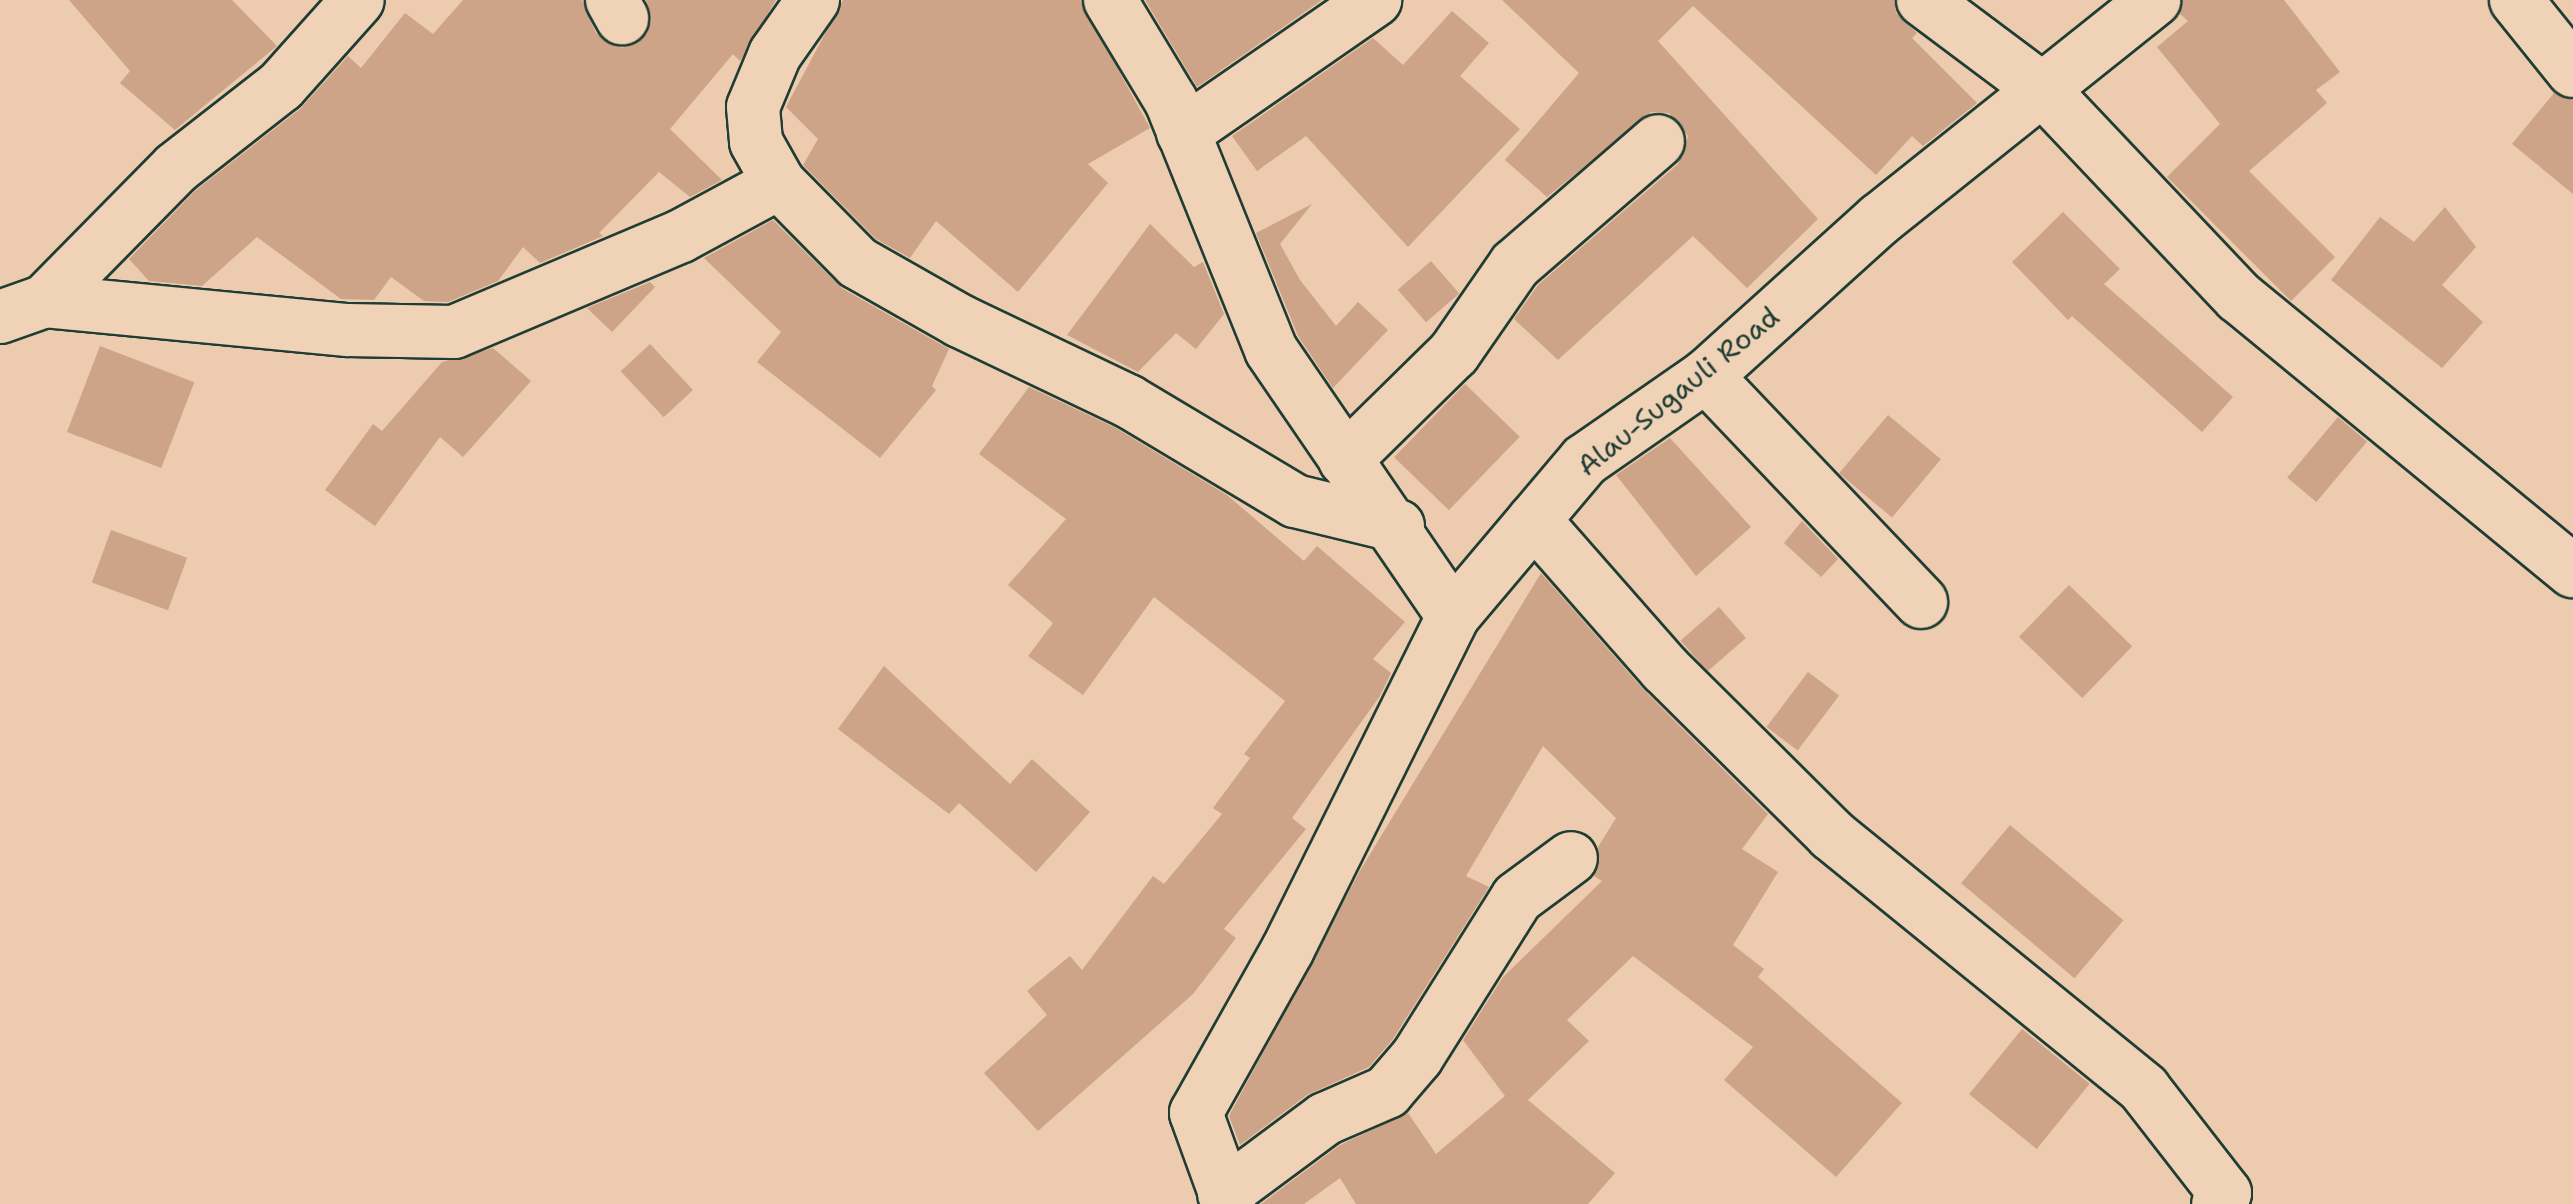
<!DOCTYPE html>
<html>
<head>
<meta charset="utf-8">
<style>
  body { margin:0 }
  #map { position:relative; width:2573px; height:1204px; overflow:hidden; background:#eccbae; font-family:"Shantell Sans",sans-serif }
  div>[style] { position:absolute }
  .building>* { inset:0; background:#cda487; transform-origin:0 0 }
  .roads { filter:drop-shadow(2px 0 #1f3d34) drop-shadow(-2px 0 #1f3d34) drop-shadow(0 2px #1f3d34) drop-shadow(0 -2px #1f3d34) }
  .minor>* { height:52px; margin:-26px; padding:0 26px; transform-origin:26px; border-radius:26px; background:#f0d2b6 }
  span { translate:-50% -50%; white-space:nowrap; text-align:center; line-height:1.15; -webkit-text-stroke:8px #f0d2b6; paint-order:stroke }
  .street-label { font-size:28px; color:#1f3d34 }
</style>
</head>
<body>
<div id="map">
  <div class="building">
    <i style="clip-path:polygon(69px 0,232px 0,277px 46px,175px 130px,120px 83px,130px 71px)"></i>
    <i style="clip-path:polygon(463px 0,582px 0,596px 33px,622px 48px,648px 33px,646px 0,776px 0,740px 61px,733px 54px,670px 129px,722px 180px,690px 197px,659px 172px,599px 233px,603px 236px,540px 263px,523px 247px,498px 281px,448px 302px,424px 301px,391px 277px,374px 300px,341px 299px,257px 237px,202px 286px,149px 281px,129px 259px,196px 190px,300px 109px,348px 56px,361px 68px,405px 13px,433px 34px)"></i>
    <i style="clip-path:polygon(843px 0,1080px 0,1150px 128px,1088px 164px,1108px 183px,1018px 292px,936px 221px,910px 258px,876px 239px,803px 165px,818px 139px,786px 107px)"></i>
    <i style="clip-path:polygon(1145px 0,1322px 0,1197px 87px)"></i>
    <i style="clip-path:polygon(1502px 0,1894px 0,1896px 13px,1917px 33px,1912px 38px,1977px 103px,1923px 146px,1912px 136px,1876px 175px,1693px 6px,1658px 41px,1818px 219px,1747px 288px,1693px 236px,1558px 360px,1514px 319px,1538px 285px,1678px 164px,1688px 136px,1669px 113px,1651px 112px,1547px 197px,1505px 160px,1579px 73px)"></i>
    <i style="clip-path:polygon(2183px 0,2284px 0,2340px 72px,2316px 90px,2327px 103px,2249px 171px,2335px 257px,2291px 301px,2167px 177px,2220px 124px,2157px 47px,2188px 21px,2180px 14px)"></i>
    <i style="clip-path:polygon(1452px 11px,1489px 43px,1460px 76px,1520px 129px,1408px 247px,1306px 136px,1257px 171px,1232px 136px,1373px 38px,1403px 65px)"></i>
    <i style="clip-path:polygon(2554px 93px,2573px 100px,2573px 194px,2512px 144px)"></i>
    <i style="clip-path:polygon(1312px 204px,1280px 244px,1300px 280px,1336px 326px,1358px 302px,1388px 330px,1333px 388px,1298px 336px,1256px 233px)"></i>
    <i style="clip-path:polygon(2445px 207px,2476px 247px,2442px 285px,2483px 322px,2442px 368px,2331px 280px,2380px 217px,2414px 242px)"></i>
    <i style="clip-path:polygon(2063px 212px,2120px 269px,2104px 284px,2233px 397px,2202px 432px,2072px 316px,2068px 320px,2012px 262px)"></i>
    <i style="clip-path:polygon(773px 220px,843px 289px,949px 349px,932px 386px,936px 390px,880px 458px,757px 362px,781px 332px,704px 258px)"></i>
    <i style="clip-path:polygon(1150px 224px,1194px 267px,1203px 262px,1224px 314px,1196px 349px,1176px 333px,1138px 372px,1067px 335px)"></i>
    <i style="left:1431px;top:261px;width:43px;height:44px;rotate:49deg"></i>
    <i style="clip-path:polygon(650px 282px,655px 287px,612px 332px,587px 308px)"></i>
    <i style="left:650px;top:344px;width:63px;height:40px;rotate:47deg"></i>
    <i style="left:100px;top:346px;width:101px;height:92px;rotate:21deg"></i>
    <i style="clip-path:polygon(493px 348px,531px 381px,463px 457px,440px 437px,375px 526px,325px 490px,373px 424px,382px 431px,442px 362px)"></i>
    <i style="left:1465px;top:384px;width:76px;height:102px;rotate:44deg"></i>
    <i style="clip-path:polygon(1029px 387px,1114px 427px,1227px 495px,1304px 561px,1317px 546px,1405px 622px,1373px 659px,1391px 673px,1380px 696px,1292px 818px,1306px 829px,1224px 929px,1236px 938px,1193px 994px,1038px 1131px,984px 1073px,1047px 1015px,1027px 991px,1070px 956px,1082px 970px,1153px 876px,1164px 884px,1222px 814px,1213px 808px,1250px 758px,1244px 754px,1285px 701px,1154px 597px,1083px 695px,1028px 656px,1053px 623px,1008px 585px,1066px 519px,979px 454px)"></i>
    <i style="left:1888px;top:415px;width:69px;height:76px;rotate:40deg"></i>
    <i style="left:2338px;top:417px;width:38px;height:79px;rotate:40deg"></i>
    <i style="clip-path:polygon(1670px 438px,1751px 527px,1696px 576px,1616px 475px)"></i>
    <i style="clip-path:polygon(1802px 521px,1838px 559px,1821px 577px,1784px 543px)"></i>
    <i style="left:111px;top:530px;width:81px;height:56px;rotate:20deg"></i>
    <i style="clip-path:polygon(1541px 573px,1643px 689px,1768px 814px,1742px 849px,1778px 872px,1733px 945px,1764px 969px,1758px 977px,1902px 1103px,1836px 1177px,1724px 1080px,1753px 1047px,1633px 956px,1567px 1020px,1589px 1041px,1528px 1100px,1615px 1173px,1588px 1204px,1356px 1204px,1340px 1178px,1304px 1204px,1261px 1204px,1340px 1145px,1408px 1113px,1436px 1154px,1505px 1096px,1463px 1040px,1503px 977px,1602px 881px,1594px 876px,1598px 847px,1616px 818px,1543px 746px,1466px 876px,1489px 887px,1393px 1039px,1369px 1067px,1307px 1095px,1240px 1145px,1229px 1116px,1361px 869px)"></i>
    <i style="left:2069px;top:585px;width:88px;height:72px;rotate:44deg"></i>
    <i style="left:1719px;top:607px;width:41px;height:51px;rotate:49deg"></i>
    <i style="clip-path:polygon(884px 666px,1010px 784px,1032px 759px,1090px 812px,1036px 872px,959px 803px,949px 814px,838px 729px)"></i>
    <i style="left:1808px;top:672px;width:39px;height:69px;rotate:37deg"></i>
    <i style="left:2010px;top:825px;width:148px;height:76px;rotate:40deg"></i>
    <i style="left:2022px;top:1029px;width:87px;height:84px;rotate:39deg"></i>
  </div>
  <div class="roads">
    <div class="minor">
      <i style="left:612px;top:0;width:21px;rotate:61deg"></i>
      <i style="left:813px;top:0;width:66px;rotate:125.1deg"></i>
      <i style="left:775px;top:54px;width:57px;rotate:112.5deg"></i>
      <i style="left:753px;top:107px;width:35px;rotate:85deg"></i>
      <i style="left:756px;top:142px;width:47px;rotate:60.7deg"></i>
      <i style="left:779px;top:183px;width:112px;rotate:45.4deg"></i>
      <i style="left:858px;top:263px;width:117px;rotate:29.6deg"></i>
      <i style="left:960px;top:321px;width:186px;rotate:25.5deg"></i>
      <i style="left:1128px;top:401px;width:195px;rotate:30.9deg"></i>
      <i style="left:1295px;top:501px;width:106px;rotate:13.6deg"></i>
      <i style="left:1110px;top:0;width:118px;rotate:58.9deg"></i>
      <i style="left:1171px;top:101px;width:268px;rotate:68.1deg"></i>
      <i style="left:1271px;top:350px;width:322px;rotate:55.6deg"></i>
      <i style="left:1923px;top:0;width:149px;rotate:36.8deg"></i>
      <i style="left:2042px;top:89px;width:286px;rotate:46.6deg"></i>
      <i style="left:2239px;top:297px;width:432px;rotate:39.4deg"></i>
      <i style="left:2516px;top:0;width:91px;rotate:51.2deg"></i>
      <i style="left:1183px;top:133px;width:234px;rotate:-34.7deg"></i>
      <i style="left:45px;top:301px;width:187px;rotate:-45.4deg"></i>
      <i style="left:176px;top:168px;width:133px;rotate:-38deg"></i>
      <i style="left:281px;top:86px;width:115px;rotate:-48.2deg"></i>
      <i style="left:0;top:317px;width:48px;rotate:-19.6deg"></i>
      <i style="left:45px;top:301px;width:304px;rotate:5.5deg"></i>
      <i style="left:348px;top:330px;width:106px;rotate:1.1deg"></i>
      <i style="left:454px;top:332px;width:246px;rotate:-22.9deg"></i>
      <i style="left:681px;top:236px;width:111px;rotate:-28.4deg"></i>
      <i style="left:1706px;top:376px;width:312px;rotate:46.4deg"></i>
      <i style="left:1345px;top:460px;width:153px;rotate:-44.5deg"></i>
      <i style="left:1454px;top:353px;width:107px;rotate:-55.3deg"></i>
      <i style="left:1515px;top:265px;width:189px;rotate:-40.9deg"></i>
      <i style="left:1534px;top:520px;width:198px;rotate:48.7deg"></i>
      <i style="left:1665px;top:669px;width:235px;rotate:44.8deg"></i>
      <i style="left:1832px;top:835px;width:402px;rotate:39.1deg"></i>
      <i style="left:2144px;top:1089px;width:132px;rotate:52.1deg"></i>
      <i style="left:2225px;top:1193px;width:13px;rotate:122deg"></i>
      <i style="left:1224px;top:1194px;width:126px;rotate:-36.6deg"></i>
      <i style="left:1325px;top:1119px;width:68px;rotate:-23.5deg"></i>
      <i style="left:1387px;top:1092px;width:46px;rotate:-49.4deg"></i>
      <i style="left:1417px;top:1057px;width:188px;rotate:-57.8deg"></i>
      <i style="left:1517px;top:898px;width:67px;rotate:-36.5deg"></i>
      <i style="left:1229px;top:1204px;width:97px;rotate:-109.9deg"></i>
      <i style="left:1196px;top:1113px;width:188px;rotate:-60.7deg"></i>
      <i style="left:1288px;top:949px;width:372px;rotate:-63.6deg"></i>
      <i style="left:1453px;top:616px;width:204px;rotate:-49.8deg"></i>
      <i style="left:1585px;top:460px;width:147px;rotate:-34.8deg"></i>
      <i style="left:1706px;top:376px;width:234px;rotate:-42.1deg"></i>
      <i style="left:1880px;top:219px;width:351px;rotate:-38.6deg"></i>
    </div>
  </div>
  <div class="street-label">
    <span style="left:1678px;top:391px;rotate:-39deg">Alau-Sugauli Road</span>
  </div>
</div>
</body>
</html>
